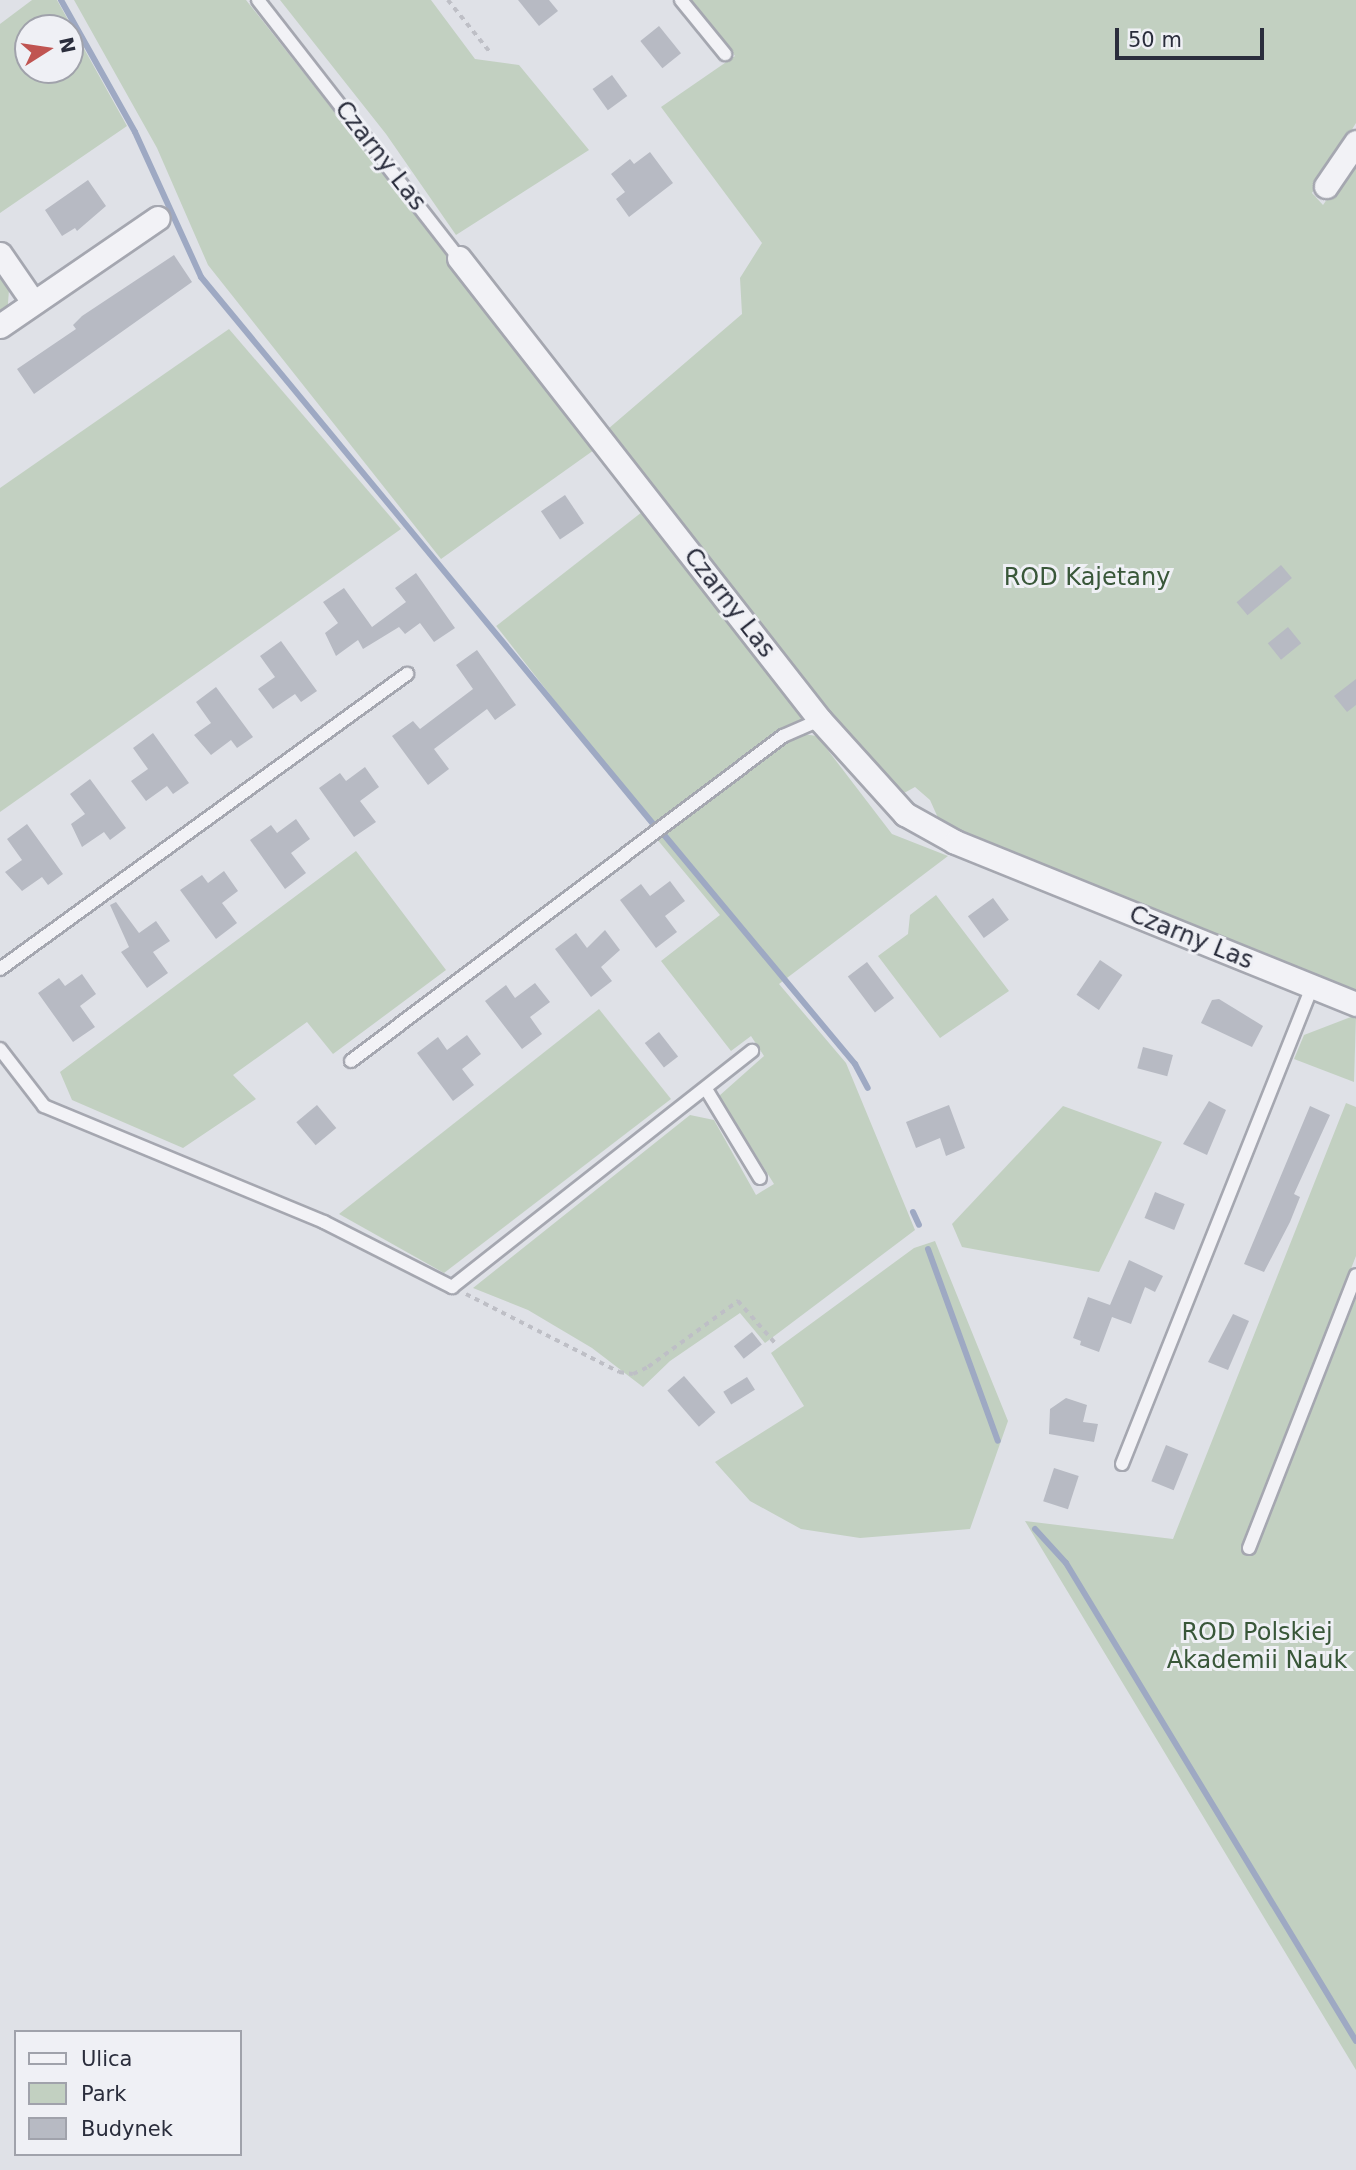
<!DOCTYPE html>
<html>
<head>
<meta charset="utf-8">
<style>
  body { margin:0 }
  #map { position:relative; width:1356px; height:2170px; overflow:hidden; background:#dfe1e7; font-family:"DejaVu Sans",sans-serif }
  div>[style] { position:absolute }
  .green>* { inset:0; background:#c2d0c1; transform-origin:0 0 }
  .stream>* { height:6px; margin:-3px; padding:0 3px; transform-origin:3px; border-radius:3px; background:#9ea9c3 }
  .building>* { inset:0; background:#b7bac3; transform-origin:0 0 }
  .path>* { height:3.5px; margin-top:-1.75px; transform-origin:0; background:repeating-linear-gradient(90deg,#bebfc6 0 5px,transparent 0 10px) }
  .roads { filter:drop-shadow(2px 0 #a5a7b0) drop-shadow(-2px 0 #a5a7b0) drop-shadow(0 2px #a5a7b0) drop-shadow(0 -2px #a5a7b0) }
  .service>* { height:12px; margin:-6px; padding:0 6px; transform-origin:6px; border-radius:6px; background:#f2f2f6 }
  .minor>* { height:23px; margin:-11.5px; padding:0 11.5px; transform-origin:11.5px; border-radius:11.5px; background:#f2f2f6 }
  span { translate:-50% -50%; white-space:nowrap; text-align:center; line-height:1.15; -webkit-text-stroke:6px #eff0f5; paint-order:stroke }
  .street-label { font-size:24px; color:#2a2d3c }
  .park-label { font-size:24px; color:#395739 }
  .legend { position:absolute; left:14px; top:2030px; width:228px; height:126px; box-sizing:border-box; background:#eff0f5; border:2px solid #a0a2ab; margin:0; padding:9px 12px; list-style:none; font-size:21px; color:#2a2d3c }
  .legend li { display:flex; align-items:center; gap:14px; height:35px }
  .legend b { width:35px; border:2px solid #a0a2ab }
  .north { position:absolute; left:14px; top:14px; width:70px; height:70px; box-sizing:border-box; background:#eff0f5; border:2px solid #a0a2ab; border-radius:50%; rotate:78deg; font-size:19px; font-weight:700; line-height:28px; text-align:center; color:#2a2d3c }
  .north::after { content:''; display:block; margin:auto; width:24px; height:32px; background:#c05451; clip-path:polygon(50% 0,100% 100%,50% 72%,0 100%) }
  .scale { position:absolute; left:1115px; top:28px; width:149px; height:32px; box-sizing:border-box; border:4px solid #2a2d3c; border-top:0; padding-left:9px; font-size:21px; line-height:24px; white-space:nowrap; color:#2a2d3c; -webkit-text-stroke:5px #eff0f5; paint-order:stroke }
</style>
</head>
<body>
<div id="map">
  <div class="green">
    <i style="clip-path:polygon(evenodd,32px 0,57px 0,127px 126px,0 213px,0 24px,32px 0,28px 28px,70px 28px,70px 70px,28px 70px,28px 28px)"></i>
    <i style="clip-path:polygon(74px 0,246px 0,442px 248px,594px 450px,441px 559px,208px 265px,157px 148px)"></i>
    <i style="clip-path:polygon(280px 0,431px 0,475px 59px,519px 65px,589px 150px,456px 235px,386px 134px)"></i>
    <i style="clip-path:polygon(691px 0,1356px 0,1356px 123px,1312px 193px,1323px 205px,1352px 163px,1356px 166px,1356px 991px,943px 829px,930px 800px,915px 787px,895px 798px,601px 435px,742px 314px,740px 278px,762px 243px,661px 107px,735px 56px)"></i>
    <i style="clip-path:polygon(0 276px,9px 290px,7px 316px,0 321px)"></i>
    <i style="clip-path:polygon(229px 329px,401px 529px,0 812px,0 488px)"></i>
    <i style="left:642px;top:512px;width:261px;height:185px;rotate:52deg"></i>
    <i style="clip-path:polygon(796px 733px,817px 736px,892px 834px,948px 856px,779px 984px,846px 1063px,915px 1230px,765px 1343px,740px 1313px,670px 1361px,643px 1387px,592px 1348px,528px 1310px,473px 1288px,690px 1115px,714px 1120px,756px 1195px,774px 1184px,719px 1096px,764px 1056px,751px 1036px,731px 1051px,661px 961px,720px 915px,656px 838px)"></i>
    <i style="clip-path:polygon(356px 851px,446px 970px,333px 1054px,307px 1022px,233px 1075px,256px 1099px,183px 1148px,72px 1100px,60px 1072px)"></i>
    <i style="clip-path:polygon(936px 895px,1009px 991px,940px 1038px,878px 956px,908px 934px,910px 915px)"></i>
    <i style="clip-path:polygon(599px 1009px,671px 1099px,444px 1273px,339px 1214px)"></i>
    <i style="clip-path:polygon(1356px 1015px,1354px 1082px,1294px 1059px,1304px 1035px)"></i>
    <i style="clip-path:polygon(1346px 1103px,1356px 1107px,1356px 1256px,1241px 1547px,1257px 1548px,1356px 1298px,1356px 2070px,1025px 1521px,1173px 1539px)"></i>
    <i style="clip-path:polygon(1063px 1106px,1162px 1142px,1099px 1272px,962px 1247px,952px 1224px)"></i>
    <i style="clip-path:polygon(935px 1241px,1008px 1421px,970px 1529px,860px 1538px,801px 1529px,750px 1501px,715px 1462px,804px 1406px,771px 1353px,914px 1248px)"></i>
  </div>
  <div class="stream">
    <i style="left:61px;top:0;width:151px;rotate:60.7deg"></i>
    <i style="left:135px;top:132px;width:159px;rotate:65.5deg"></i>
    <i style="left:201px;top:277px;width:711px;rotate:50.42deg"></i>
    <i style="left:665px;top:836px;width:297px;rotate:50.2deg"></i>
    <i style="left:855px;top:1064px;width:27px;rotate:62deg"></i>
    <i style="left:913px;top:1212px;width:14px;rotate:65deg"></i>
    <i style="left:928px;top:1249px;width:204px;rotate:70deg"></i>
    <i style="left:1035px;top:1529px;width:46px;rotate:47.6deg"></i>
    <i style="left:1066px;top:1563px;width:559px;rotate:58.76deg"></i>
  </div>
  <div class="building">
    <i style="clip-path:polygon(518px 0,549px 0,558px 11px,539px 26px)"></i>
    <i style="left:659px;top:26px;width:35px;height:24px;rotate:51deg"></i>
    <i style="left:612px;top:75px;width:26px;height:24px;rotate:54deg"></i>
    <i style="clip-path:polygon(650px 152px,673px 183px,629px 217px,616px 199px,625px 192px,611px 174px,630px 159px,634px 164px)"></i>
    <i style="clip-path:polygon(88px 180px,106px 206px,77px 231px,75px 228px,62px 236px,45px 210px)"></i>
    <i style="clip-path:polygon(174px 255px,192px 282px,34px 394px,17px 369px,76px 329px,73px 325px,82px 316px)"></i>
    <i style="left:565px;top:495px;width:34px;height:29px;rotate:56deg"></i>
    <i style="left:1281px;top:565px;width:17px;height:58px;rotate:50deg"></i>
    <i style="clip-path:polygon(416px 573px,455px 628px,434px 642px,420px 623px,405px 634px,399px 627px,363px 649px,358px 640px,336px 656px,325px 633px,338px 623px,323px 602px,344px 588px,372px 627px,406px 602px,395px 588px)"></i>
    <i style="left:1288px;top:627px;width:21px;height:26px;rotate:51deg"></i>
    <i style="clip-path:polygon(281px 641px,317px 691px,301px 702px,295px 694px,273px 709px,258px 689px,275px 677px,260px 656px)"></i>
    <i style="clip-path:polygon(477px 650px,516px 705px,495px 720px,487px 709px,434px 749px,449px 769px,428px 785px,392px 736px,413px 721px,420px 729px,473px 689px,456px 665px)"></i>
    <i style="clip-path:polygon(1356px 679px,1356px 705px,1347px 712px,1334px 696px)"></i>
    <i style="clip-path:polygon(216px 687px,253px 737px,237px 748px,231px 740px,211px 755px,194px 735px,211px 723px,196px 702px)"></i>
    <i style="clip-path:polygon(153px 733px,189px 783px,173px 794px,167px 786px,146px 801px,131px 781px,148px 769px,133px 748px)"></i>
    <i style="clip-path:polygon(365px 767px,379px 787px,360px 801px,376px 822px,354px 837px,319px 788px,340px 773px,346px 781px)"></i>
    <i style="clip-path:polygon(90px 779px,126px 828px,110px 840px,104px 832px,82px 847px,71px 824px,85px 814px,70px 794px)"></i>
    <i style="clip-path:polygon(296px 819px,310px 839px,291px 853px,306px 873px,285px 889px,250px 840px,271px 825px,277px 833px)"></i>
    <i style="clip-path:polygon(27px 824px,63px 874px,48px 885px,42px 877px,22px 891px,5px 872px,22px 860px,7px 839px)"></i>
    <i style="clip-path:polygon(224px 871px,238px 891px,222px 903px,237px 923px,216px 939px,180px 890px,202px 875px,208px 883px)"></i>
    <i style="clip-path:polygon(670px 881px,685px 901px,665px 916px,677px 932px,656px 948px,620px 900px,641px 884px,650px 896px)"></i>
    <i style="left:993px;top:898px;width:27px;height:31px;rotate:54deg"></i>
    <i style="clip-path:polygon(116px 902px,139px 933px,156px 921px,170px 941px,153px 952px,168px 973px,147px 988px,121px 952px,129px 947px,110px 905px)"></i>
    <i style="clip-path:polygon(605px 930px,620px 950px,601px 967px,612px 981px,591px 997px,555px 949px,576px 933px,587px 948px)"></i>
    <i style="left:1100px;top:960px;width:27px;height:42px;rotate:34deg"></i>
    <i style="left:867px;top:962px;width:45px;height:24px;rotate:53deg"></i>
    <i style="clip-path:polygon(82px 974px,96px 994px,80px 1006px,95px 1027px,73px 1042px,38px 993px,59px 978px,65px 986px)"></i>
    <i style="clip-path:polygon(535px 983px,550px 1002px,530px 1017px,542px 1034px,522px 1049px,485px 1001px,506px 985px,515px 998px)"></i>
    <i style="clip-path:polygon(1219px 999px,1263px 1026px,1252px 1047px,1201px 1023px,1212px 1000px)"></i>
    <i style="left:659px;top:1032px;width:31px;height:18px;rotate:52deg"></i>
    <i style="clip-path:polygon(467px 1035px,481px 1054px,462px 1069px,474px 1085px,453px 1101px,417px 1053px,438px 1037px,447px 1050px)"></i>
    <i style="left:1143px;top:1047px;width:31px;height:22px;rotate:15deg"></i>
    <i style="clip-path:polygon(1209px 1101px,1226px 1110px,1207px 1155px,1183px 1144px)"></i>
    <i style="left:317px;top:1105px;width:30px;height:27px;rotate:50deg"></i>
    <i style="clip-path:polygon(949px 1105px,965px 1148px,946px 1156px,940px 1138px,916px 1148px,906px 1122px)"></i>
    <i style="clip-path:polygon(1310px 1106px,1330px 1115px,1294px 1194px,1300px 1197px,1290px 1222px,1264px 1272px,1244px 1264px)"></i>
    <i style="left:1155px;top:1192px;width:32px;height:28px;rotate:22deg"></i>
    <i style="clip-path:polygon(1129px 1260px,1163px 1276px,1155px 1292px,1145px 1287px,1131px 1324px,1112px 1317px,1099px 1352px,1080px 1345px,1081px 1341px,1073px 1338px,1088px 1297px,1110px 1305px)"></i>
    <i style="clip-path:polygon(1233px 1314px,1249px 1321px,1228px 1370px,1208px 1362px)"></i>
    <i style="left:752px;top:1332px;width:16px;height:23px;rotate:52deg"></i>
    <i style="left:684px;top:1376px;width:48px;height:22px;rotate:49deg"></i>
    <i style="left:747px;top:1377px;width:15px;height:28px;rotate:58deg"></i>
    <i style="clip-path:polygon(1066px 1398px,1087px 1405px,1083px 1422px,1098px 1424px,1094px 1442px,1049px 1434px,1050px 1409px)"></i>
    <i style="left:1166px;top:1445px;width:24px;height:39px;rotate:22deg"></i>
    <i style="left:1054px;top:1468px;width:26px;height:35px;rotate:18deg"></i>
  </div>
  <div class="path">
    <i style="left:448px;top:0;width:67px;rotate:51.1deg"></i>
    <i style="left:466px;top:1294px;width:172px;rotate:27deg"></i>
    <i style="left:619px;top:1372px;width:14px;rotate:8deg"></i>
    <i style="left:633px;top:1374px;width:17px;rotate:-25deg"></i>
    <i style="left:648px;top:1367px;width:112px;rotate:-36.3deg"></i>
    <i style="left:738px;top:1301px;width:56px;rotate:48.6deg"></i>
  </div>
  <div class="roads">
    <div class="service">
      <i style="left:258px;top:0;width:327px;rotate:52.1deg"></i>
      <i style="left:681px;top:0;width:70px;rotate:50.8deg"></i>
      <i style="left:0;top:969px;width:503px;rotate:-35.94deg"></i>
      <i style="left:0;top:1049px;width:72px;rotate:52.3deg"></i>
      <i style="left:44px;top:1106px;width:303px;rotate:22.5deg"></i>
      <i style="left:324px;top:1222px;width:144px;rotate:26.9deg"></i>
      <i style="left:452px;top:1287px;width:382px;rotate:-38.2deg"></i>
      <i style="left:351px;top:1061px;width:541px;rotate:-36.95deg"></i>
      <i style="left:783px;top:736px;width:40px;rotate:-23.4deg"></i>
      <i style="left:706px;top:1089px;width:104px;rotate:58.8deg"></i>
      <i style="left:1122px;top:1464px;width:513px;rotate:-68.28deg"></i>
      <i style="left:1249px;top:1548px;width:293px;rotate:-68.6deg"></i>
    </div>
    <div class="minor">
      <i style="left:1326px;top:186px;width:53px;rotate:-55.7deg"></i>
      <i style="left:0;top:254px;width:58px;rotate:55.5deg"></i>
      <i style="left:459px;top:258px;width:586px;rotate:52deg"></i>
      <i style="left:820px;top:720px;width:127px;rotate:47.9deg"></i>
      <i style="left:905px;top:814px;width:57px;rotate:29.2deg"></i>
      <i style="left:955px;top:842px;width:432px;rotate:22deg"></i>
      <i style="left:0;top:326px;width:191px;rotate:-34.4deg"></i>
    </div>
  </div>
  <div class="street-label">
    <span style="left:380px;top:156px;rotate:52deg">Czarny Las</span>
    <span style="left:729px;top:603px;rotate:52deg">Czarny Las</span>
    <span style="left:1191px;top:938px;rotate:22deg">Czarny Las</span>
  </div>
  <div class="park-label">
    <span style="left:1087px;top:578px">ROD Kajetany</span>
    <span style="left:1257px;top:1647px">ROD Polskiej<br>Akademii Nauk</span>
  </div>
  <ul class="legend">
  <li><b style="height:9px;background:#f2f2f6"></b>Ulica</li>
  <li><b style="height:19px;background:#c2d0c1"></b>Park</li>
  <li><b style="height:19px;background:#b7bac3"></b>Budynek</li>
  </ul>
  <div class="north">N</div>
  <div class="scale">50 m</div>
</div>
</body>
</html>
